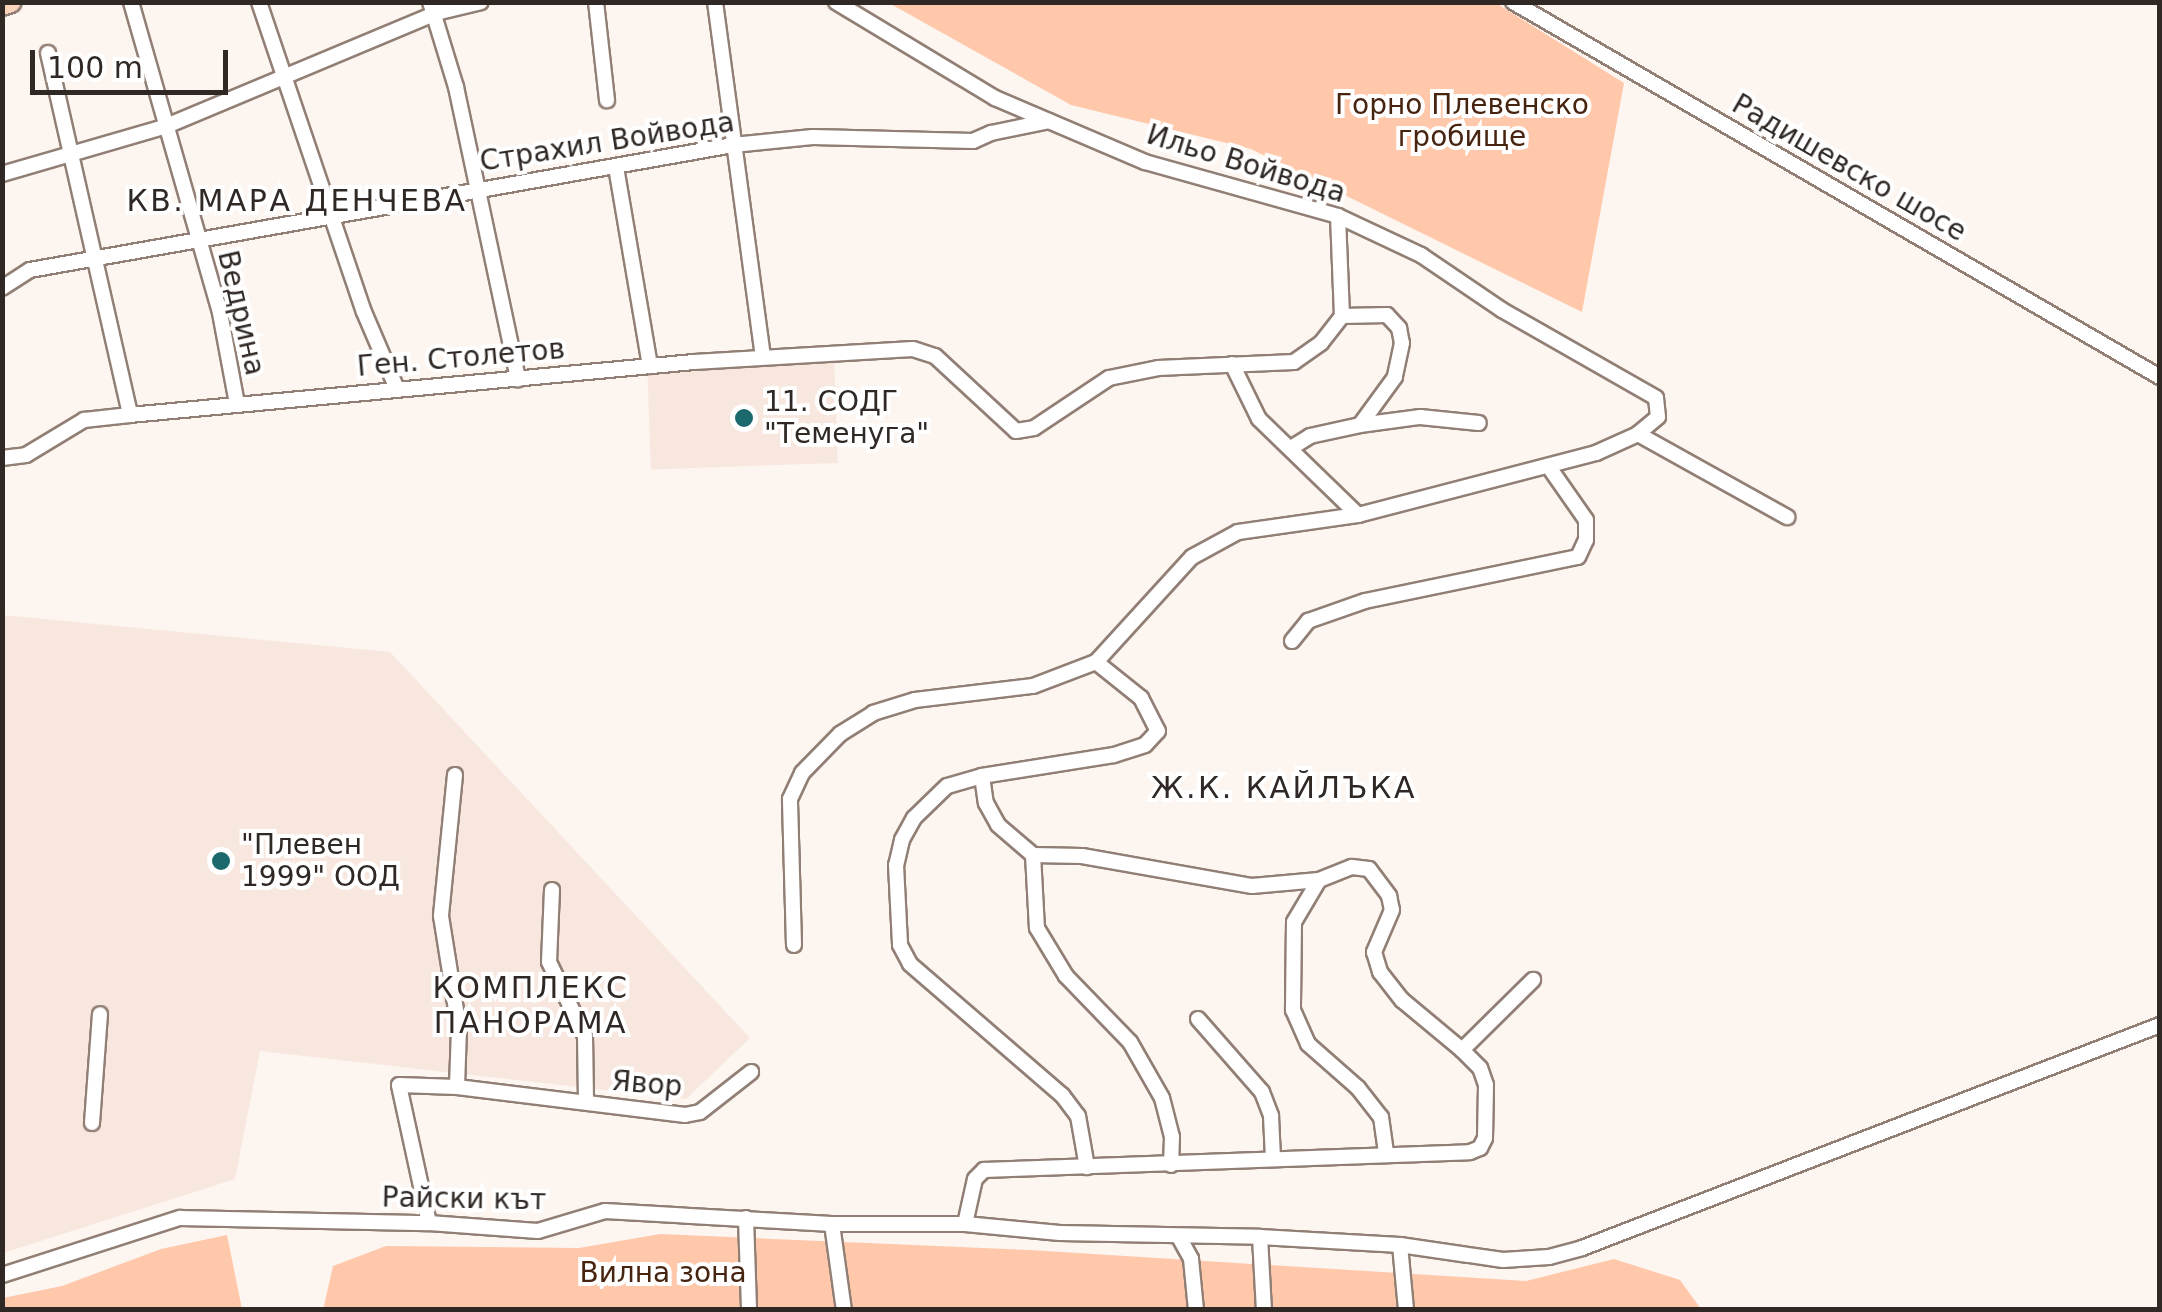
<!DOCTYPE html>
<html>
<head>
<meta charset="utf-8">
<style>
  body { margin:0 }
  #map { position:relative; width:2162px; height:1312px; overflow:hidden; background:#fdf5f0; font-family:"DejaVu Sans",sans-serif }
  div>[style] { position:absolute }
  .built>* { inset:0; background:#f8e7de; transform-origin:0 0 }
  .green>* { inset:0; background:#ffc8ab }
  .roads { filter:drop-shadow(2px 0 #917f75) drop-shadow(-2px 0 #917f75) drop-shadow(0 2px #917f75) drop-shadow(0 -2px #917f75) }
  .street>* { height:14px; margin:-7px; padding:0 7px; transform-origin:7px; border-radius:7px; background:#fff }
  .secondary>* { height:20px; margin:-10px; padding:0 10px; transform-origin:10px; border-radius:10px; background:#fad5bc }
  .dots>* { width:28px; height:28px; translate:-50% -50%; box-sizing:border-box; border:5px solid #fff; border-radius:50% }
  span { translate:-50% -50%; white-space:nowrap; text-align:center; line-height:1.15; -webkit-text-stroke:8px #fff; paint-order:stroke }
  .park-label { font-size:28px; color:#472410 }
  .street-label { font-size:28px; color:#2f2824 }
  .poi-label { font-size:28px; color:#2f2824 }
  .left { translate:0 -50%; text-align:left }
  .neighbourhood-label { font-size:30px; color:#2f2824; letter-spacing:2.5px }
  .frame { position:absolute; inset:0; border:5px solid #2f2824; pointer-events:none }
  .scale { position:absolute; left:30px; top:50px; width:198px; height:45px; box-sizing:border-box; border:5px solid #2f2824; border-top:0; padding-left:12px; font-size:30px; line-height:35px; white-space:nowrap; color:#2f2824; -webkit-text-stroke:8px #fff; paint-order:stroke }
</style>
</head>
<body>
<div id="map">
  <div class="built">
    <i style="left:834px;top:356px;width:107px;height:187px;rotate:88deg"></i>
    <i style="clip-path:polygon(2px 615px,390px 652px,750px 1038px,686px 1099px,260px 1051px,235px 1179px,3px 1253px)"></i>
  </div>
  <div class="green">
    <i style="clip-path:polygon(889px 3px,1496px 3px,1624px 83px,1582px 312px,1251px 149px,1071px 105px)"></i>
    <i style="clip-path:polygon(660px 1234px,1030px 1250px,1526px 1281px,1614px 1259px,1680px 1280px,1701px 1309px,323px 1310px,333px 1266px,386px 1246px,579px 1248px)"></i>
    <i style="clip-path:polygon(227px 1235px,242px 1309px,3px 1309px,3px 1298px,62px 1286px,161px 1249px)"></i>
  </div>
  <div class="roads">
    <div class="street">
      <i style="left:131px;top:2px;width:323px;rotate:74deg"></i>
      <i style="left:220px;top:313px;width:93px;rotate:79.4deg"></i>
      <i style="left:259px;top:2px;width:327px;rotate:71.3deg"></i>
      <i style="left:364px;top:312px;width:84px;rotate:66.8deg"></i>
      <i style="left:430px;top:2px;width:89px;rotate:73deg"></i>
      <i style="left:456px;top:87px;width:299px;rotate:78deg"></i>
      <i style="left:596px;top:2px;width:99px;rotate:83.6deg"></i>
      <i style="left:715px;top:2px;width:358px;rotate:82.3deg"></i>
      <i style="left:836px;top:2px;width:186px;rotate:31.1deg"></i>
      <i style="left:995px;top:98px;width:163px;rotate:23.1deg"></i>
      <i style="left:1145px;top:162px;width:200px;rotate:15.6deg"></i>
      <i style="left:1338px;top:216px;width:92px;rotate:25.2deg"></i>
      <i style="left:1421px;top:255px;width:98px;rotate:34.2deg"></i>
      <i style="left:1502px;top:310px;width:177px;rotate:29.7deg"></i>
      <i style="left:1656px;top:398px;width:19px;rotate:84deg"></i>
      <i style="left:1658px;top:417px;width:26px;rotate:140deg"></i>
      <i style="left:1638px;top:434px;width:171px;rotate:29.1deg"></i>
      <i style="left:1513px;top:2px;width:748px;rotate:30.1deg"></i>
      <i style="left:48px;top:53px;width:371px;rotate:77.2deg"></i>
      <i style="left:616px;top:167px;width:202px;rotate:80.3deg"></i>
      <i style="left:2px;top:174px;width:169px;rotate:-16.2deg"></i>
      <i style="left:164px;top:127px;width:295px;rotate:-22.7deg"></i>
      <i style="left:436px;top:13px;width:46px;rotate:-13.7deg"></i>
      <i style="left:2px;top:288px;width:33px;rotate:-33deg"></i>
      <i style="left:30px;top:270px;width:714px;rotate:-10.08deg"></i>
      <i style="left:733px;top:145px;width:80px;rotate:-5.7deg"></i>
      <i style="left:813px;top:137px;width:160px;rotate:1.4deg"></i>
      <i style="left:973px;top:141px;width:20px;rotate:-24deg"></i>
      <i style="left:991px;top:133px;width:59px;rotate:-11.7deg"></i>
      <i style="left:1342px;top:316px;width:45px;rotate:-1.3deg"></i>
      <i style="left:1387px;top:315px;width:18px;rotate:47deg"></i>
      <i style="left:1399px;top:328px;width:15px;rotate:79deg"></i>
      <i style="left:1402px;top:343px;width:35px;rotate:102deg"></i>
      <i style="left:1395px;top:377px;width:59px;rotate:126.1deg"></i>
      <i style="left:1232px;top:364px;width:61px;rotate:63.9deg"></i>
      <i style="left:1259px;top:419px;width:138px;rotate:44.1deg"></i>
      <i style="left:1291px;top:448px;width:22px;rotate:-32deg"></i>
      <i style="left:1310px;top:436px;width:51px;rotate:-12.4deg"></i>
      <i style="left:1360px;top:425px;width:61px;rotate:-7.6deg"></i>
      <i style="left:1420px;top:417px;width:59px;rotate:5.8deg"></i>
      <i style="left:2px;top:458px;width:24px;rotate:-7deg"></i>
      <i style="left:26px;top:455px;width:68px;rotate:-31.1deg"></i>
      <i style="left:84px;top:420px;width:46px;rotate:-6.2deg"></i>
      <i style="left:130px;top:415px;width:566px;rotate:-5.37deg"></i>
      <i style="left:694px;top:362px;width:219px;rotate:-3.4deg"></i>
      <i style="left:913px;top:349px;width:23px;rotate:18deg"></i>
      <i style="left:935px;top:356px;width:110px;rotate:42.8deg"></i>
      <i style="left:1016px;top:431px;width:18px;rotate:-9deg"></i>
      <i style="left:1034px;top:428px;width:90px;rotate:-33.7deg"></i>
      <i style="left:1109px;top:378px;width:50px;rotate:-11.5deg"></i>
      <i style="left:1158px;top:368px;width:136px;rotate:-2.5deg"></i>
      <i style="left:1294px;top:362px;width:33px;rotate:-35deg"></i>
      <i style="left:1321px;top:343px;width:34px;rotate:-52deg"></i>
      <i style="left:1342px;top:316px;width:100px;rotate:-92.3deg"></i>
      <i style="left:1292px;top:641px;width:26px;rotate:-51deg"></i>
      <i style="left:1308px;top:621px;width:60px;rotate:-19.3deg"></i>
      <i style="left:1365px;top:601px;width:217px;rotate:-11.7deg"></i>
      <i style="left:1578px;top:557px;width:19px;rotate:-65deg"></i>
      <i style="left:1586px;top:540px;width:20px;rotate:-90deg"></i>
      <i style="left:1586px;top:520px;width:65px;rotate:-124.9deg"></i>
      <i style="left:1096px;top:662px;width:58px;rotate:38.7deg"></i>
      <i style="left:1141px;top:698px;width:37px;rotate:63deg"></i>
      <i style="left:1158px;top:731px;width:19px;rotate:133deg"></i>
      <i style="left:1145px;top:745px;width:33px;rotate:162deg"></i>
      <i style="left:1114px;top:755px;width:134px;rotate:171deg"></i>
      <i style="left:982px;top:776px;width:27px;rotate:82deg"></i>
      <i style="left:986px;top:803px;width:25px;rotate:61deg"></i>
      <i style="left:998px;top:825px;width:46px;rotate:40.6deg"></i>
      <i style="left:1033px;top:855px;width:49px;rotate:1.2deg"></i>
      <i style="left:1082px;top:856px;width:173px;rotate:10deg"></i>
      <i style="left:1252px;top:886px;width:67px;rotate:-5.1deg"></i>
      <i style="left:1319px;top:880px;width:35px;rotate:-22deg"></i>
      <i style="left:1352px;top:867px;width:17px;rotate:7deg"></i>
      <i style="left:1369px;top:869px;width:34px;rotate:53deg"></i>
      <i style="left:1389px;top:896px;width:14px;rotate:78deg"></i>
      <i style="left:1392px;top:910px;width:46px;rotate:113.2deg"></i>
      <i style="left:1374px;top:952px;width:21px;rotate:73deg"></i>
      <i style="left:1380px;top:972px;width:36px;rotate:52deg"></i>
      <i style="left:1402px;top:1000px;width:78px;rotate:39.8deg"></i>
      <i style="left:455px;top:775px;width:142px;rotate:95.7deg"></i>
      <i style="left:441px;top:916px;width:114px;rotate:80.9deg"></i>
      <i style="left:459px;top:1029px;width:58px;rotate:92deg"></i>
      <i style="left:982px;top:776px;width:36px;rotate:164deg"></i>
      <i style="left:947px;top:786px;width:46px;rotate:135.9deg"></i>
      <i style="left:914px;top:818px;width:25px;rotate:119deg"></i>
      <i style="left:902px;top:840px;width:26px;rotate:103deg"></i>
      <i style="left:896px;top:865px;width:80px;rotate:87.1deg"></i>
      <i style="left:900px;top:945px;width:21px;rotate:62deg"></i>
      <i style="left:910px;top:964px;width:201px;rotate:40.8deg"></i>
      <i style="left:1062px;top:1095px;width:26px;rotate:53deg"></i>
      <i style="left:1078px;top:1116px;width:52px;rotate:80deg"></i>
      <i style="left:1033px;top:855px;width:73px;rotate:86.9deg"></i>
      <i style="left:1037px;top:928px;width:56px;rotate:58.9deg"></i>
      <i style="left:1066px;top:976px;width:92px;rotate:45.9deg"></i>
      <i style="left:1130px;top:1042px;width:64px;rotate:60.3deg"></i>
      <i style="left:1162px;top:1098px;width:40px;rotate:75.6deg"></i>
      <i style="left:1172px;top:1137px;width:28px;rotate:92deg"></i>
      <i style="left:1319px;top:880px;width:49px;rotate:120.8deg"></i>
      <i style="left:1294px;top:922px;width:88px;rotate:90.7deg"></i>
      <i style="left:1293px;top:1010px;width:37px;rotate:66deg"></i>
      <i style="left:1308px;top:1044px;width:67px;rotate:41.3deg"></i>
      <i style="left:1358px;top:1088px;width:37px;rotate:52deg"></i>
      <i style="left:1381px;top:1117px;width:36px;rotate:82deg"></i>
      <i style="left:552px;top:890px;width:72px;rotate:92.4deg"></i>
      <i style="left:549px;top:962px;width:82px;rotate:64.1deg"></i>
      <i style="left:585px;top:1036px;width:65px;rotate:89.1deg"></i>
      <i style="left:794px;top:945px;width:146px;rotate:-91.6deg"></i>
      <i style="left:790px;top:799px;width:29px;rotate:-65deg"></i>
      <i style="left:802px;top:773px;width:54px;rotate:-45.7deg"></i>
      <i style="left:840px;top:734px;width:39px;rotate:-32deg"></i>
      <i style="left:873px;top:713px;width:44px;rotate:-17.2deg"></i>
      <i style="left:915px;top:700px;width:119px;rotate:-6.8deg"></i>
      <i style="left:1033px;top:686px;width:67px;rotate:-20.9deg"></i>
      <i style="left:1096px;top:662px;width:142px;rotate:-47.6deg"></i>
      <i style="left:1192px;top:557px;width:52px;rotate:-28.5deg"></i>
      <i style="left:1238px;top:532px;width:121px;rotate:-8.1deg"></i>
      <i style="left:1358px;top:515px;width:246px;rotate:-14.6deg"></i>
      <i style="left:1596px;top:453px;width:46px;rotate:-24.3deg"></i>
      <i style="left:1198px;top:1019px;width:97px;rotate:48.8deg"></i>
      <i style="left:1262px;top:1092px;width:26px;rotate:69deg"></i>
      <i style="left:1271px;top:1116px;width:43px;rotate:87.3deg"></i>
      <i style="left:92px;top:1123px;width:109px;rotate:-85.8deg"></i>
      <i style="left:746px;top:1218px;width:92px;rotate:88.1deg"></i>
      <i style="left:429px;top:1223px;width:141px;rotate:-102.3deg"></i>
      <i style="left:399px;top:1085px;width:58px;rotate:2deg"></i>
      <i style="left:457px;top:1087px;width:230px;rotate:7deg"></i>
      <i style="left:685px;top:1115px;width:15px;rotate:-11deg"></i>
      <i style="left:700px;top:1112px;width:65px;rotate:-38.1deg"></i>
      <i style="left:832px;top:1224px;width:87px;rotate:82.1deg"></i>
      <i style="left:965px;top:1224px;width:95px;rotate:5.4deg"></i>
      <i style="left:1060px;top:1233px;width:200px;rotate:1.1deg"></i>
      <i style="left:1260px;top:1237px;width:140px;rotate:3.3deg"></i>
      <i style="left:1400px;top:1245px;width:104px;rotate:8.3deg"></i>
      <i style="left:1503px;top:1260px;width:46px;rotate:-3.7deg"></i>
      <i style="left:1549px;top:1257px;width:34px;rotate:-15deg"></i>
      <i style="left:1582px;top:1248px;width:620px;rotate:-21.1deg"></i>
      <i style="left:1179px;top:1237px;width:25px;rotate:61deg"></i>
      <i style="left:1191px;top:1259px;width:51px;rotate:84.4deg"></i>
      <i style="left:1260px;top:1237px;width:73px;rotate:86.9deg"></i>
      <i style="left:1400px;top:1245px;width:65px;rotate:84.7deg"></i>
      <i style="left:2px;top:1275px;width:187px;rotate:-17.8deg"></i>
      <i style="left:180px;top:1218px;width:249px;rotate:1.2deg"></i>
      <i style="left:429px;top:1223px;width:109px;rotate:4.2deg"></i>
      <i style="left:538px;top:1231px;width:70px;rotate:-16.6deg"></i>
      <i style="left:605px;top:1211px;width:227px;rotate:3.3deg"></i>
      <i style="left:832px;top:1224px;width:133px"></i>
      <i style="left:965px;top:1224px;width:46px;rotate:-77.5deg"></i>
      <i style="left:975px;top:1179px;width:13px;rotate:-45deg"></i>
      <i style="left:984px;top:1170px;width:486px;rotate:-2.1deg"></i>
      <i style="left:1470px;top:1152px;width:11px;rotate:-22deg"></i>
      <i style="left:1480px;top:1148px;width:11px;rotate:-63deg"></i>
      <i style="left:1485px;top:1138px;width:53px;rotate:-88.9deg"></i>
      <i style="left:1486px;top:1085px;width:18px;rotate:-109deg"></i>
      <i style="left:1480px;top:1068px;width:25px;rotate:-135deg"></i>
      <i style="left:1462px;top:1050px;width:100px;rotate:-44.6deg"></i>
    </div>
    <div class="secondary">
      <i style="left:2px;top:5px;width:9px;rotate:-18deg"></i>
    </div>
  </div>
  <div class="dots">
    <i style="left:744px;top:418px;background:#1b686d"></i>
    <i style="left:221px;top:861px;background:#1b686d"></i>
  </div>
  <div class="park-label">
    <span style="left:1462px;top:121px">Горно Плевенско<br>гробище</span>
    <span style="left:663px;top:1273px">Вилна зона</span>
  </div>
  <div class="street-label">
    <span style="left:607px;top:142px;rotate:-9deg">Страхил Войвода</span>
    <span style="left:1246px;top:164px;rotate:17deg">Ильо Войвода</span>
    <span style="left:1849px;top:168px;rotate:30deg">Радишевско шосе</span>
    <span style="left:241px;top:313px;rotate:77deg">Ведрина</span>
    <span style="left:461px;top:358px;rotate:-5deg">Ген. Столетов</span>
    <span style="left:647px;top:1084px;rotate:5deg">Явор</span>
    <span style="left:464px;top:1199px;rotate:1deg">Райски кът</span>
  </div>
  <div class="poi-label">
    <span class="left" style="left:764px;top:418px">11. СОДГ<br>"Теменуга"</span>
    <span class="left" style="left:241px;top:861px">"Плевен<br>1999" ООД</span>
  </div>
  <div class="neighbourhood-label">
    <span style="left:297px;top:201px">КВ. МАРА ДЕНЧЕВА</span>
    <span style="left:1284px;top:788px">Ж.К. КАЙЛЪКА</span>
    <span style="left:531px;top:1005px">КОМПЛЕКС<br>ПАНОРАМА</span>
  </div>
  <div class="frame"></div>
  <div class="scale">100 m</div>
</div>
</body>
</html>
